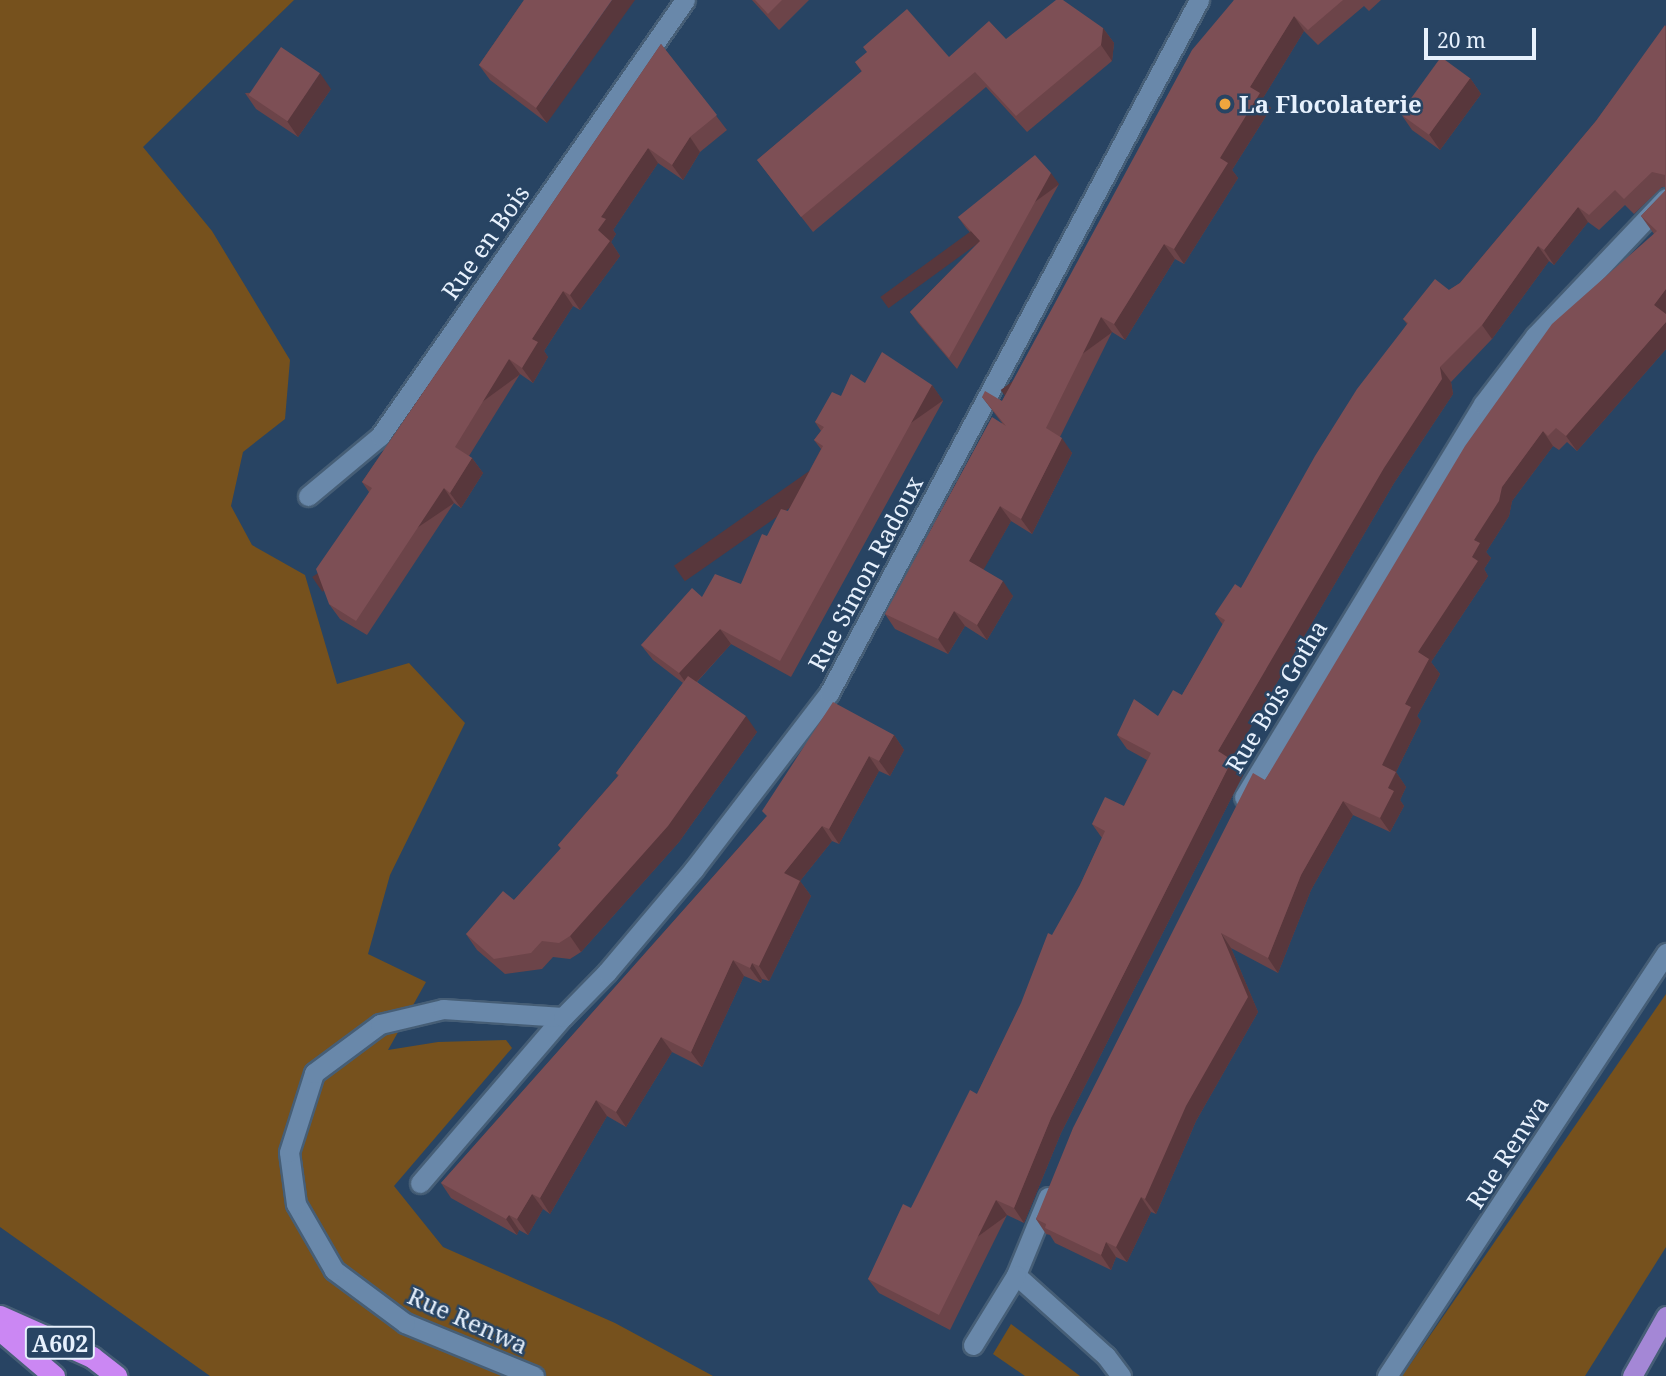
<!DOCTYPE html>
<html>
<head>
<meta charset="utf-8">
<style>
  body { margin:0 }
  #map { position:relative; width:1666px; height:1376px; overflow:hidden; background:#284463; font-family:"Noto Serif",serif }
  div>[style] { position:absolute }
  .green>* { inset:0; background:#76511d }
  .roads { filter:drop-shadow(2px 0 #465e76) drop-shadow(-2px 0 #465e76) drop-shadow(0 2px #465e76) drop-shadow(0 -2px #465e76) }
  .minor>* { height:19px; margin:-9.5px; padding:0 9.5px; transform-origin:9.5px; border-radius:9.5px; background:#6988aa }
  .primary>* { height:19px; margin:-9.5px; padding:0 9.5px; transform-origin:9.5px; border-radius:9.5px; background:#a487d6 }
  .motorway>* { height:21px; margin:-10.5px; padding:0 10.5px; transform-origin:10.5px; border-radius:10.5px; background:#cb87f3 }
  .wall>* { inset:0; background:#6c4449 }
  .shaded-wall>* { inset:0; background:#58373c; transform-origin:0 0 }
  .building>* { inset:0; background:#7d4f55; transform-origin:0 0 }
  .dots>* { width:19px; height:19px; translate:-50% -50%; box-sizing:border-box; border:4px solid #284463; border-radius:50% }
  span { translate:-50% -50%; white-space:nowrap; text-align:center; line-height:1.15; -webkit-text-stroke:5px #284463; paint-order:stroke }
  .shield-label span { padding:2px 5px; background:#284463; border:2px solid; border-radius:5px; -webkit-text-stroke-width:0 }
  .shield-label { font-size:23px; color:#e7f1fd; font-weight:700 }
  .poi-label { font-size:24px; color:#e7f1fd; font-weight:700 }
  .left { translate:0 -50%; text-align:left }
  .street-label { font-size:24px; color:#e7f1fd }
  .scale { position:absolute; left:1424px; top:28px; width:112px; height:32px; box-sizing:border-box; border:4px solid #e7f1fd; border-top:0; padding-left:9px; font-size:21px; line-height:24px; white-space:nowrap; color:#e7f1fd; -webkit-text-stroke:5px #284463; paint-order:stroke }
</style>
</head>
<body>
<div id="map">
  <div class="green">
    <i style="clip-path:polygon(0 0,294px 0,143px 147px,212px 231px,290px 360px,285px 419px,243px 452px,231px 506px,252px 545px,305px 575px,337px 684px,409px 663px,465px 723px,390px 875px,368px 954px,426px 982px,388px 1050px,438px 1042px,506px 1040px,512px 1048px,394px 1186px,443px 1247px,615px 1323px,713px 1376px,210px 1376px,0 1227px)"></i>
    <i style="clip-path:polygon(1666px 994px,1666px 1247px,1585px 1376px,1402px 1376px)"></i>
    <i style="clip-path:polygon(1011px 1324px,1080px 1376px,1025px 1376px,993px 1354px)"></i>
  </div>
  <div class="roads">
    <div class="minor">
      <i style="left:308px;top:496px;width:94px;rotate:-39.8deg"></i>
      <i style="left:380px;top:436px;width:532px;rotate:-55.03deg"></i>
      <i style="left:1244px;top:797px;width:460px;rotate:-58.7deg"></i>
      <i style="left:1483px;top:404px;width:86px;rotate:-52.6deg"></i>
      <i style="left:1535px;top:336px;width:190px;rotate:-46.5deg"></i>
      <i style="left:420px;top:1183px;width:219px;rotate:-49.3deg"></i>
      <i style="left:1048px;top:1197px;width:84px;rotate:112.3deg"></i>
      <i style="left:1016px;top:1275px;width:121px;rotate:42deg"></i>
      <i style="left:1106px;top:1356px;width:25px;rotate:53deg"></i>
      <i style="left:973px;top:1345px;width:82px;rotate:-58.4deg"></i>
      <i style="left:534px;top:1376px;width:139px;rotate:-157.7deg"></i>
      <i style="left:405px;top:1323px;width:89px;rotate:-143.3deg"></i>
      <i style="left:334px;top:1270px;width:76px;rotate:-119.9deg"></i>
      <i style="left:296px;top:1204px;width:52px;rotate:-97.7deg"></i>
      <i style="left:289px;top:1152px;width:83px;rotate:-72.4deg"></i>
      <i style="left:314px;top:1073px;width:82px;rotate:-36.6deg"></i>
      <i style="left:380px;top:1024px;width:65px;rotate:-13.4deg"></i>
      <i style="left:443px;top:1009px;width:120px;rotate:3.8deg"></i>
      <i style="left:563px;top:1017px;width:63px;rotate:-45.6deg"></i>
      <i style="left:607px;top:972px;width:135px;rotate:-49.8deg"></i>
      <i style="left:694px;top:869px;width:222px;rotate:-52.5deg"></i>
      <i style="left:829px;top:693px;width:786px;rotate:-61.9deg"></i>
      <i style="left:1387px;top:1376px;width:507px;rotate:-56.59deg"></i>
    </div>
    <div class="primary">
      <i style="left:1632px;top:1376px;width:69px;rotate:-60.5deg"></i>
    </div>
    <div class="motorway">
      <i style="left:0;top:1316px;width:101px;rotate:24deg"></i>
      <i style="left:92px;top:1357px;width:31px;rotate:38deg"></i>
      <i style="left:0;top:1330px;width:71px;rotate:40.4deg"></i>
    </div>
  </div>
  <div class="wall">
    <i style="clip-path:polygon(524px 0,547px 123px,490px 80px,479px 65px)"></i>
    <i style="clip-path:polygon(752px 0,809px 0,779px 30px)"></i>
    <i style="clip-path:polygon(1234px 0,1381px 0,1369px 11px,1364px 6px,1318px 45px,1304px 31px,1263px 98px,1271px 108px,1232px 170px,1238px 178px,1184px 264px,1175px 259px,1125px 340px,1112px 332px,1060px 437px,1072px 453px,1032px 534px,1011px 521px,983px 570px,1013px 596px,987px 640px,965px 626px,948px 654px,895px 629px,885px 614px,1002px 423px,982px 397px,1002px 401px)"></i>
    <i style="clip-path:polygon(1666px 25px,1666px 349px,1577px 451px,1567px 442px,1559px 450px,1553px 446px,1512px 501px,1509px 516px,1486px 552px,1491px 558px,1484px 569px,1488px 576px,1431px 662px,1440px 674px,1417px 716px,1421px 721px,1396px 772px,1406px 787px,1400px 800px,1404px 806px,1390px 832px,1353px 815px,1311px 890px,1278px 973px,1231px 948px,1258px 1012px,1196px 1121px,1156px 1214px,1151px 1212px,1127px 1262px,1116px 1257px,1111px 1270px,1055px 1243px,1050px 1235px,1046px 1234px,1036px 1219px,1265px 780px,1654px 234px,1641px 216px,1665px 191px,1665px 187px,1662px 187px,1634px 214px,1625px 205px,1599px 230px,1588px 222px,1554px 265px,1549px 261px,1492px 339px,1451px 382px,1453px 394px,1394px 483px,1232px 759px,1243px 775px,1061px 1133px,1024px 1223px,1007px 1215px,950px 1330px,879px 1293px,868px 1279px,911px 1208px,977px 1094px,1080px 885px,1102px 838px,1092px 824px,1124px 806px,1147px 760px,1127px 749px,1117px 735px,1158px 716px,1182px 695px,1223px 625px,1215px 614px,1241px 588px,1407px 324px,1403px 319px,1460px 283px,1596px 121px)"></i>
    <i style="clip-path:polygon(1103px 28px,1114px 43px,1112px 61px,1027px 132px,986px 87px,813px 232px,757px 160px,862px 72px,855px 62px,949px 57px,1006px 39px)"></i>
    <i style="clip-path:polygon(661px 44px,727px 130px,700px 152px,683px 180px,658px 163px,613px 230px,616px 234px,611px 242px,620px 256px,580px 310px,573px 306px,544px 351px,548px 357px,533px 383px,520px 374px,469px 456px,472px 458px,483px 473px,461px 508px,454px 503px,367px 635px,340px 619px,329px 604px,369px 492px,362px 482px)"></i>
    <i style="clip-path:polygon(1470px 78px,1481px 94px,1440px 150px,1412px 130px,1401px 114px)"></i>
    <i style="clip-path:polygon(331px 89px,298px 137px,256px 109px,245px 93px)"></i>
    <i style="clip-path:polygon(1059px 184px,957px 369px,918px 323px,910px 312px,979px 242px,966px 228px,958px 217px)"></i>
    <i style="clip-path:polygon(865px 383px,932px 385px,943px 401px,791px 677px,731px 644px,697px 682px,757px 732px,679px 842px,581px 952px,570px 959px,553px 957px,542px 969px,505px 974px,477px 950px,466px 934px,514px 900px,561px 849px,558px 845px,618px 776px,616px 773px,683px 683px,653px 660px,641px 645px,702px 597px,741px 584px,767px 536px,788px 511px,821px 449px,814px 440px,821px 431px,815px 422px,841px 396px)"></i>
    <i style="clip-path:polygon(894px 735px,904px 750px,890px 776px,879px 771px,839px 844px,832px 841px,800px 881px,811px 896px,769px 981px,762px 979px,761px 983px,744px 976px,702px 1067px,672px 1052px,626px 1127px,607px 1116px,550px 1214px,543px 1209px,528px 1235px,519px 1230px,517px 1235px,451px 1198px,441px 1183px,766px 817px)"></i>
  </div>
  <div class="shaded-wall">
    <i style="clip-path:polygon(612px 0,635px 0,547px 123px,536px 108px)"></i>
    <i style="clip-path:polygon(1294px 16px,1304px 31px,1263px 98px,1271px 108px,1232px 170px,1238px 178px,1184px 264px,1174px 249px,1220px 158px,1250px 87px)"></i>
    <i style="clip-path:polygon(1103px 28px,1114px 43px,1112px 61px,1101px 45px)"></i>
    <i style="clip-path:polygon(320px 73px,331px 89px,298px 137px,287px 121px)"></i>
    <i style="clip-path:polygon(1470px 78px,1481px 94px,1440px 150px,1429px 134px)"></i>
    <i style="clip-path:polygon(690px 137px,700px 152px,683px 180px,672px 165px)"></i>
    <i style="clip-path:polygon(648px 148px,658px 163px,613px 230px,616px 234px,611px 242px,620px 256px,580px 310px,570px 295px,598px 230px,601px 217px)"></i>
    <i style="left:1051px;top:173px;width:14px;height:211px;rotate:54deg"></i>
    <i style="clip-path:polygon(1578px 207px,1588px 222px,1554px 265px,1544px 250px)"></i>
    <i style="clip-path:polygon(1164px 244px,1175px 259px,1125px 340px,1114px 324px)"></i>
    <i style="clip-path:polygon(1538px 246px,1549px 261px,1492px 339px,1482px 325px)"></i>
    <i style="clip-path:polygon(1666px 289px,1666px 318px,1654px 305px)"></i>
    <i style="clip-path:polygon(563px 291px,573px 306px,544px 351px,548px 357px,533px 383px,522px 368px,532px 339px)"></i>
    <i style="left:1101px;top:317px;width:19px;height:124px;rotate:54deg"></i>
    <i style="clip-path:polygon(1666px 322px,1666px 349px,1577px 451px,1566px 436px)"></i>
    <i style="left:509px;top:359px;width:19px;height:103px;rotate:54deg"></i>
    <i style="clip-path:polygon(1440px 367px,1451px 382px,1453px 394px,1394px 483px,1228px 766px,1218px 751px)"></i>
    <i style="left:932px;top:385px;width:19px;height:315px;rotate:55deg"></i>
    <i style="clip-path:polygon(1543px 431px,1553px 446px,1512px 501px,1509px 516px,1486px 552px,1491px 558px,1484px 569px,1488px 576px,1431px 662px,1440px 674px,1417px 716px,1421px 721px,1396px 772px,1406px 787px,1400px 800px,1404px 806px,1390px 832px,1380px 818px,1388px 788px,1382px 765px,1405px 704px,1418px 652px,1472px 557px,1474px 540px,1502px 487px)"></i>
    <i style="clip-path:polygon(1062px 438px,1072px 453px,1032px 534px,1021px 519px)"></i>
    <i style="clip-path:polygon(472px 458px,483px 473px,461px 508px,450px 493px)"></i>
    <i style="left:444px;top:488px;width:18px;height:159px;rotate:56deg"></i>
    <i style="clip-path:polygon(1000px 506px,1011px 521px,980px 576px,969px 561px)"></i>
    <i style="clip-path:polygon(1003px 581px,1013px 596px,987px 640px,977px 625px)"></i>
    <i style="clip-path:polygon(954px 611px,965px 626px,948px 654px,938px 639px)"></i>
    <i style="clip-path:polygon(720px 629px,731px 644px,690px 689px,679px 673px)"></i>
    <i style="clip-path:polygon(746px 716px,757px 732px,679px 842px,581px 952px,570px 936px)"></i>
    <i style="clip-path:polygon(894px 735px,904px 750px,890px 776px,879px 761px)"></i>
    <i style="clip-path:polygon(869px 756px,879px 771px,839px 844px,829px 829px)"></i>
    <i style="clip-path:polygon(1232px 760px,1243px 775px,1061px 1133px,1024px 1223px,1014px 1208px,1051px 1118px)"></i>
    <i style="clip-path:polygon(1343px 801px,1353px 815px,1311px 890px,1278px 973px,1268px 958px,1301px 875px)"></i>
    <i style="clip-path:polygon(822px 826px,832px 841px,800px 881px,811px 896px,769px 981px,759px 966px,784px 873px)"></i>
    <i style="clip-path:polygon(1221px 933px,1231px 948px,1258px 1012px,1196px 1121px,1156px 1214px,1145px 1199px)"></i>
    <i style="clip-path:polygon(733px 960px,744px 976px,702px 1067px,691px 1052px)"></i>
    <i style="clip-path:polygon(752px 963px,762px 979px,761px 983px,750px 968px)"></i>
    <i style="clip-path:polygon(661px 1037px,672px 1052px,626px 1127px,616px 1112px)"></i>
    <i style="clip-path:polygon(596px 1100px,607px 1116px,550px 1214px,540px 1198px)"></i>
    <i style="clip-path:polygon(532px 1194px,543px 1209px,528px 1235px,517px 1219px)"></i>
    <i style="clip-path:polygon(1141px 1197px,1151px 1212px,1127px 1262px,1116px 1247px)"></i>
    <i style="left:996px;top:1200px;width:19px;height:128px;rotate:54deg"></i>
    <i style="clip-path:polygon(509px 1215px,519px 1230px,517px 1235px,506px 1219px)"></i>
    <i style="clip-path:polygon(1106px 1242px,1116px 1257px,1111px 1270px,1101px 1255px)"></i>
  </div>
  <div class="building">
    <i style="clip-path:polygon(524px 0,612px 0,536px 108px,479px 65px)"></i>
    <i style="clip-path:polygon(755px 0,782px 0,768px 14px)"></i>
    <i style="clip-path:polygon(1056px 0,1063px 0,1103px 28px,1101px 45px,1016px 116px,975px 72px,801px 217px,757px 160px,862px 71px,855px 62px,867px 52px,863px 47px,907px 9px,949px 57px,989px 21px,1006px 39px)"></i>
    <i style="clip-path:polygon(1234px 0,1343px 0,1308px 30px,1294px 16px,1250px 87px,1260px 93px,1220px 158px,1228px 163px,1174px 249px,1164px 244px,1114px 324px,1101px 317px,1046px 428px,1062px 438px,1021px 519px,1000px 506px,969px 561px,1003px 581px,977px 625px,954px 611px,938px 639px,885px 614px,992px 417px,1006px 426px,982px 397px,985px 391px,1002px 401px,1192px 50px)"></i>
    <i style="clip-path:polygon(1665px 25px,1666px 289px,1654px 305px,1666px 314px,1666px 322px,1566px 436px,1556px 428px,1548px 436px,1543px 431px,1502px 487px,1499px 501px,1474px 540px,1480px 543px,1472px 557px,1478px 561px,1418px 652px,1429px 659px,1405px 704px,1411px 707px,1382px 765px,1396px 772px,1388px 788px,1394px 791px,1380px 818px,1343px 801px,1301px 875px,1268px 958px,1221px 933px,1248px 997px,1186px 1106px,1145px 1199px,1141px 1197px,1116px 1247px,1106px 1242px,1101px 1255px,1045px 1228px,1046px 1224px,1036px 1219px,1073px 1128px,1253px 773px,1265px 780px,1465px 446px,1552px 324px,1657px 231px,1641px 216px,1665px 191px,1665px 175px,1652px 172px,1624px 199px,1615px 190px,1589px 215px,1578px 207px,1544px 250px,1538px 246px,1482px 325px,1440px 367px,1442px 379px,1384px 468px,1218px 751px,1232px 760px,1051px 1118px,1014px 1208px,996px 1200px,939px 1315px,868px 1279px,903px 1204px,911px 1208px,970px 1090px,977px 1094px,1021px 1003px,1048px 933px,1052px 935px,1080px 885px,1105px 831px,1092px 824px,1105px 797px,1124px 806px,1151px 753px,1117px 735px,1134px 699px,1158px 716px,1173px 690px,1182px 695px,1225px 620px,1215px 614px,1235px 584px,1241px 588px,1315px 456px,1357px 389px,1408px 323px,1403px 319px,1435px 279px,1449px 290px,1460px 283px,1596px 121px)"></i>
    <i style="clip-path:polygon(661px 44px,717px 115px,690px 137px,672px 165px,648px 148px,601px 217px,606px 219px,598px 230px,610px 241px,570px 295px,563px 291px,532px 339px,538px 342px,522px 368px,509px 359px,455px 447px,472px 458px,450px 493px,444px 488px,356px 621px,329px 604px,316px 569px,372px 488px,362px 482px)"></i>
    <i style="left:281px;top:47px;width:47px;height:58px;rotate:34deg"></i>
    <i style="left:1441px;top:57px;width:36px;height:70px;rotate:36deg"></i>
    <i style="clip-path:polygon(1035px 155px,1051px 173px,949px 358px,910px 312px,980px 241px,958px 217px)"></i>
    <i style="clip-path:polygon(882px 352px,932px 385px,780px 661px,720px 629px,679px 673px,641px 645px,692px 588px,702px 597px,715px 574px,741px 584px,762px 534px,767px 536px,781px 509px,788px 511px,823px 446px,814px 440px,824px 427px,815px 422px,832px 392px,841px 396px,851px 374px,865px 383px)"></i>
    <i style="clip-path:polygon(688px 676px,746px 716px,668px 826px,570px 936px,559px 943px,542px 941px,531px 953px,494px 959px,466px 934px,503px 891px,514px 900px,561px 848px,558px 845px,619px 775px,616px 773px)"></i>
    <i style="clip-path:polygon(833px 702px,894px 735px,879px 761px,869px 756px,829px 829px,822px 826px,784px 873px,800px 881px,759px 966px,752px 963px,750px 968px,733px 960px,691px 1052px,661px 1037px,616px 1112px,596px 1100px,540px 1198px,532px 1194px,517px 1219px,509px 1215px,506px 1219px,441px 1183px,767px 816px,762px 811px)"></i>
  </div>
  <div class="dots">
    <i style="left:1225px;top:104px;background:#f0a63e"></i>
  </div>
  <div class="shield-label">
    <span style="left:60px;top:1343px">A602</span>
  </div>
  <div class="poi-label">
    <span class="left" style="left:1239px;top:104px">La Flocolaterie</span>
  </div>
  <div class="street-label">
    <span style="left:485px;top:242px;rotate:-55deg">Rue en Bois</span>
    <span style="left:865px;top:573px;rotate:-62deg">Rue Simon Radoux</span>
    <span style="left:1276px;top:696px;rotate:-59deg">Rue Bois Gotha</span>
    <span style="left:1507px;top:1152px;rotate:-57deg">Rue Renwa</span>
    <span style="left:468px;top:1320px;rotate:24deg">Rue Renwa</span>
  </div>
  <div class="scale">20 m</div>
</div>
</body>
</html>
